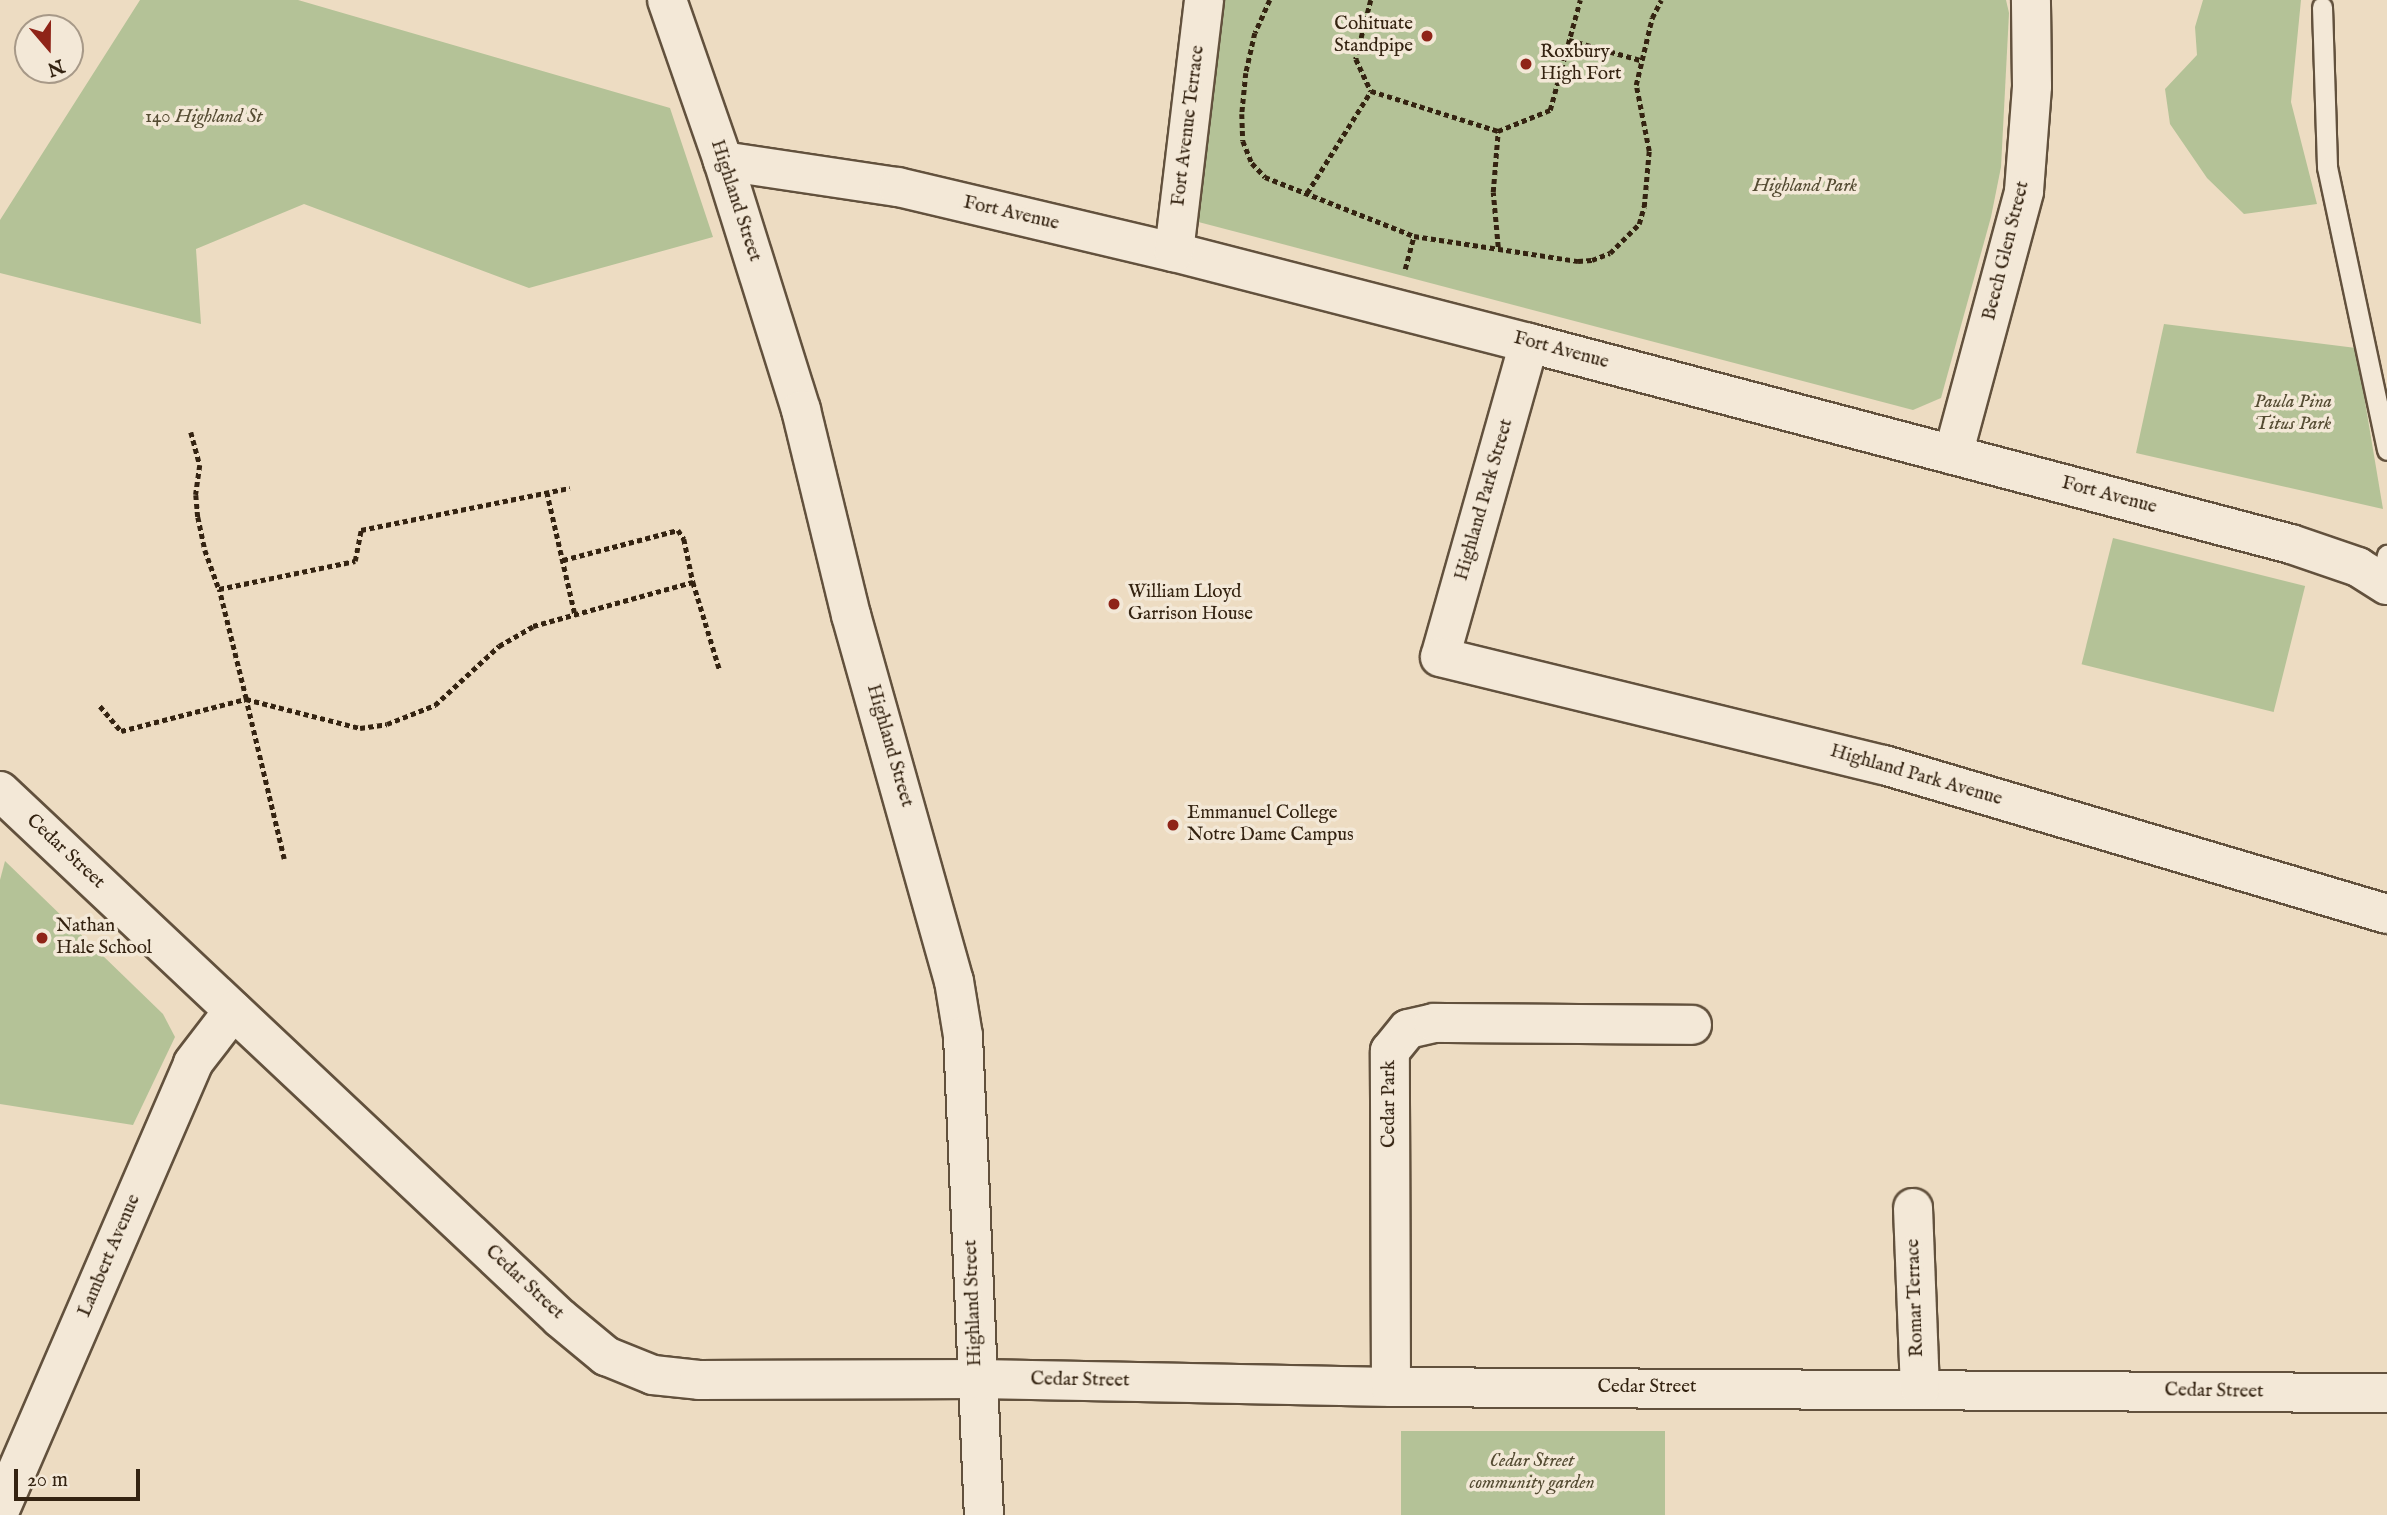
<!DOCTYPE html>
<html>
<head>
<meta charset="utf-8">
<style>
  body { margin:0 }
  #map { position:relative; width:2387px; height:1515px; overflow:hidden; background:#eddcc2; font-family:"IM FELL English",serif }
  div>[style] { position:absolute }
  .green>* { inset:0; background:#b4c297; transform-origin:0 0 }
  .path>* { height:4.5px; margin-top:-2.25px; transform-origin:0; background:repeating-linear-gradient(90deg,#342311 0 5px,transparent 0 8.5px) }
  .roads { filter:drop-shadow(2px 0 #62513d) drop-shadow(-2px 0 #62513d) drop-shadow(0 2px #62513d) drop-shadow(0 -2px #62513d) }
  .lane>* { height:19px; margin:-9.5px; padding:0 9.5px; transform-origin:9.5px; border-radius:9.5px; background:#f3e8d7 }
  .street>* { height:38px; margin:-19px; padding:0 19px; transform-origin:19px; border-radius:19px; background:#f3e8d7 }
  .dots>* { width:19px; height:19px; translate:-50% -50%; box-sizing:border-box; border:4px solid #f3e8d7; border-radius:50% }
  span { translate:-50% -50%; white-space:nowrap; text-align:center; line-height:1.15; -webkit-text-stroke:7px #f3e8d7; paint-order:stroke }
  .poi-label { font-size:19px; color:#342311 }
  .right { translate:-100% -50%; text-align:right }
  .left { translate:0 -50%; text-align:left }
  .park-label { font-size:19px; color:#544b32; font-style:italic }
  .street-label { font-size:19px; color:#342311 }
  .north { position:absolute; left:14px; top:14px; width:70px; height:70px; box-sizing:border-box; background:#f3e8d7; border:2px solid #a79988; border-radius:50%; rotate:160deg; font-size:19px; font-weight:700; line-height:28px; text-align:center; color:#342311 }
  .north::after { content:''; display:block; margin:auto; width:24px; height:32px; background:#8f2418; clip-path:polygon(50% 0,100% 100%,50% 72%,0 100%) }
  .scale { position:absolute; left:14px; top:1469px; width:126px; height:32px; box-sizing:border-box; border:4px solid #342311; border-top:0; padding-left:9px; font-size:21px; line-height:24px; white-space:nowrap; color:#342311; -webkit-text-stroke:5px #f3e8d7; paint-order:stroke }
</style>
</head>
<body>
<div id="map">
  <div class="green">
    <i style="clip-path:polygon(140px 0,298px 0,670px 108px,713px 237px,529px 288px,304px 204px,196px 249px,201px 324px,0 273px,0 220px)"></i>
    <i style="clip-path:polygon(1216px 0,2006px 0,2009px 13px,2001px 167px,1991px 217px,1941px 398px,1913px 410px,1187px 219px)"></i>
    <i style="clip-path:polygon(2203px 0,2301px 0,2291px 102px,2317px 204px,2244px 214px,2207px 178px,2170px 124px,2165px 89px,2197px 55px,2195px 27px)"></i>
    <i style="clip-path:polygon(2164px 324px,2356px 348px,2383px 509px,2136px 453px)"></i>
    <i style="left:2113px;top:538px;width:198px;height:130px;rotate:14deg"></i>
    <i style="clip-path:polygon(5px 861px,163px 1014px,175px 1037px,133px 1125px,0 1104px,0 880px)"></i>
    <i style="left:1401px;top:1431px;width:264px;height:84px"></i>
  </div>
  <div class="path">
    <i style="left:1270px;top:0;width:36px;rotate:114deg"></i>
    <i style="left:1255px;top:33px;width:41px;rotate:102.7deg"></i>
    <i style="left:1246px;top:73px;width:41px;rotate:95.6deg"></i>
    <i style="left:1242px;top:114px;width:27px;rotate:88deg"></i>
    <i style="left:1243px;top:141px;width:24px;rotate:68deg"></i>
    <i style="left:1252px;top:163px;width:19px;rotate:47deg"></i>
    <i style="left:1265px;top:177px;width:160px;rotate:21.6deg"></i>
    <i style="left:1414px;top:236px;width:166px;rotate:8.7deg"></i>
    <i style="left:1578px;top:261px;width:14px;rotate:-4deg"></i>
    <i style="left:1592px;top:260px;width:19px;rotate:-21deg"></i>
    <i style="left:1610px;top:253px;width:41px;rotate:-45deg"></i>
    <i style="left:1639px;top:224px;width:18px;rotate:-74deg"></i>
    <i style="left:1644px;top:207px;width:56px;rotate:-84.9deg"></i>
    <i style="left:1649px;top:151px;width:67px;rotate:-101.1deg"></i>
    <i style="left:1636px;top:85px;width:69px;rotate:-76.6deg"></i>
    <i style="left:1652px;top:18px;width:20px;rotate:-63deg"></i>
    <i style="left:1371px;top:0;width:61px;rotate:104.3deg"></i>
    <i style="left:1356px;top:59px;width:35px;rotate:65deg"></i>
    <i style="left:1371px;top:91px;width:133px;rotate:17.5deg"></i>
    <i style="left:1498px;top:131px;width:56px;rotate:-22deg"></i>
    <i style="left:1550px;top:110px;width:114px;rotate:-74.7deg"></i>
    <i style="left:1569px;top:40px;width:74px;rotate:15.7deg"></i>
    <i style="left:1307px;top:193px;width:120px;rotate:-57.9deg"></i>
    <i style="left:1498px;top:247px;width:55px;rotate:-95.2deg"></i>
    <i style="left:1493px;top:192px;width:61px;rotate:-85.3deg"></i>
    <i style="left:1405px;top:269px;width:34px;rotate:-75deg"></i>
    <i style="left:191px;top:432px;width:34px;rotate:75deg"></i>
    <i style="left:200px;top:465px;width:30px;rotate:98deg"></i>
    <i style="left:196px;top:495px;width:22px;rotate:85deg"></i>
    <i style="left:198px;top:517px;width:34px;rotate:78deg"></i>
    <i style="left:205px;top:550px;width:41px;rotate:70.3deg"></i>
    <i style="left:547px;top:492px;width:125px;rotate:77.1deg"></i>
    <i style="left:563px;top:560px;width:119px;rotate:-14.6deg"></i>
    <i style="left:678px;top:530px;width:11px;rotate:56deg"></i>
    <i style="left:684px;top:539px;width:44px;rotate:78.2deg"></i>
    <i style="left:100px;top:706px;width:33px;rotate:50deg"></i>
    <i style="left:121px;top:731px;width:129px;rotate:-14.4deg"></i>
    <i style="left:246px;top:699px;width:113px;rotate:-103.8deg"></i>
    <i style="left:219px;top:589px;width:139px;rotate:-11.6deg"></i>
    <i style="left:355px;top:561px;width:32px;rotate:-79deg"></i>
    <i style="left:361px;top:530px;width:213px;rotate:-11.4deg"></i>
    <i style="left:284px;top:859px;width:164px;rotate:-103.4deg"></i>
    <i style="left:246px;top:699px;width:118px;rotate:14.3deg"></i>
    <i style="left:360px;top:728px;width:27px;rotate:-8deg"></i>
    <i style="left:387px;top:724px;width:52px;rotate:-21.6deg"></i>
    <i style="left:435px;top:705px;width:87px;rotate:-42.7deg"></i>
    <i style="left:499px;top:646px;width:39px;rotate:-30deg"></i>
    <i style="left:533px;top:626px;width:166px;rotate:-15.4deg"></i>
    <i style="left:693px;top:582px;width:93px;rotate:73.1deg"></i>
  </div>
  <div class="roads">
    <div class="lane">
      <i style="left:2322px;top:7px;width:160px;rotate:88.2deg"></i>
      <i style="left:2327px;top:167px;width:289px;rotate:78deg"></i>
      <i style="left:2381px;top:581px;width:27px;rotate:-77deg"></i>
    </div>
    <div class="street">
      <i style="left:667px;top:0;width:170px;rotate:70.8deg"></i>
      <i style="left:723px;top:161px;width:261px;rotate:72.6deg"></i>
      <i style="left:801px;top:410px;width:211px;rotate:76.3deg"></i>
      <i style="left:851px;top:615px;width:380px;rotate:74.3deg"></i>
      <i style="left:954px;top:981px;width:56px;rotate:80.7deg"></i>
      <i style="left:963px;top:1036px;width:479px;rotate:87.5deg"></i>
      <i style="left:723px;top:161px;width:177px;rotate:8.5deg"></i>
      <i style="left:898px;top:187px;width:284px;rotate:13.3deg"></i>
      <i style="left:1174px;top:252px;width:366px;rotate:14.4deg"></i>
      <i style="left:1529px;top:343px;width:788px;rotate:14.78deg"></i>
      <i style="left:2291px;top:544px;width:71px;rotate:18.9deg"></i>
      <i style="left:2358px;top:567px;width:34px;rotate:32deg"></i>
      <i style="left:1174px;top:252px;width:254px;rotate:-83.2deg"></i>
      <i style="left:1529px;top:343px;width:326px;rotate:105.8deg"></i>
      <i style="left:1440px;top:657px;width:457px;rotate:13.7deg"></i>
      <i style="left:1884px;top:765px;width:525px;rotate:16.5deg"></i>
      <i style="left:1953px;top:455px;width:273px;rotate:-74.9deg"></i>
      <i style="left:2024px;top:191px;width:105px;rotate:-85.6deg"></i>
      <i style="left:2032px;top:86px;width:86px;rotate:-90.7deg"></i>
      <i style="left:0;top:791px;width:769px;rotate:43.26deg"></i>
      <i style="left:560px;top:1318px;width:60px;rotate:39.6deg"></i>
      <i style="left:606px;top:1356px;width:51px;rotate:22deg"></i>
      <i style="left:653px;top:1375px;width:46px;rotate:6.2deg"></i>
      <i style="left:699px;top:1380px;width:279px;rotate:-0.2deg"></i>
      <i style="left:978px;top:1379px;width:413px;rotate:1.1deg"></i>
      <i style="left:1391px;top:1387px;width:996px;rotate:0.35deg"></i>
      <i style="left:1913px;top:1208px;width:181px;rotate:87.8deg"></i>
      <i style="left:1391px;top:1387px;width:336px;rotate:-90.2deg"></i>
      <i style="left:1390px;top:1051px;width:28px;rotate:-51deg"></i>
      <i style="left:1408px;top:1029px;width:27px;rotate:-13deg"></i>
      <i style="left:1434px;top:1023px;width:258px;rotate:0.4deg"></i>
      <i style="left:0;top:1510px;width:487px;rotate:-66.6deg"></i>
      <i style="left:193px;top:1063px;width:66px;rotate:-52.4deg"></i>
    </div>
  </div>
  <div class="dots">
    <i style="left:1427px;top:36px;background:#8f2418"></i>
    <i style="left:1526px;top:64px;background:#8f2418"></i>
    <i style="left:1114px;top:604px;background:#8f2418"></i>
    <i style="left:1173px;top:825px;background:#8f2418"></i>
    <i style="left:42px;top:938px;background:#8f2418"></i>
  </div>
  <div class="poi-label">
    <span class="right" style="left:1413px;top:36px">Cohituate<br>Standpipe</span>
    <span class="left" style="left:1540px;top:64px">Roxbury<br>High Fort</span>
    <span class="left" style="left:1128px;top:604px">William Lloyd<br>Garrison House</span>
    <span class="left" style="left:1187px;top:825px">Emmanuel College<br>Notre Dame Campus</span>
    <span class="left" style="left:56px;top:938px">Nathan<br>Hale School</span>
  </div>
  <div class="park-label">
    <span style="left:204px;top:118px">140 Highland St</span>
    <span style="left:1805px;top:187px">Highland Park</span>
    <span style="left:2293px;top:414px">Paula Pina<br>Titus Park</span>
    <span style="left:1532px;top:1473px">Cedar Street<br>community garden</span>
  </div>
  <div class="street-label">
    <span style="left:1189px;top:126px;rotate:-83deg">Fort Avenue Terrace</span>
    <span style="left:735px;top:201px;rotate:72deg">Highland Street</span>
    <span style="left:1011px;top:214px;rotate:13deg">Fort Avenue</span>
    <span style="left:2007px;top:251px;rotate:-76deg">Beech Glen Street</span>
    <span style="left:1561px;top:351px;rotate:15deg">Fort Avenue</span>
    <span style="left:2109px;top:496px;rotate:15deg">Fort Avenue</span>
    <span style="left:1485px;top:500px;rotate:-74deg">Highland Park Street</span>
    <span style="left:889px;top:746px;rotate:74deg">Highland Street</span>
    <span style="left:1916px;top:776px;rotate:16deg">Highland Park Avenue</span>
    <span style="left:65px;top:852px;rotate:43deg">Cedar Street</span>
    <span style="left:1390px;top:1104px;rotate:-90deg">Cedar Park</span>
    <span style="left:110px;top:1256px;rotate:-67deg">Lambert Avenue</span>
    <span style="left:524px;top:1283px;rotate:43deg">Cedar Street</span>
    <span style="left:1916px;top:1298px;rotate:-92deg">Romar Terrace</span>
    <span style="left:974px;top:1303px;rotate:-92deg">Highland Street</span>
    <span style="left:1080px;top:1381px;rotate:1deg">Cedar Street</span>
    <span style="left:1647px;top:1388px">Cedar Street</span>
    <span style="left:2214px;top:1392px;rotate:1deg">Cedar Street</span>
  </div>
  <div class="north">N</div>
  <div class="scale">20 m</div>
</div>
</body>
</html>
